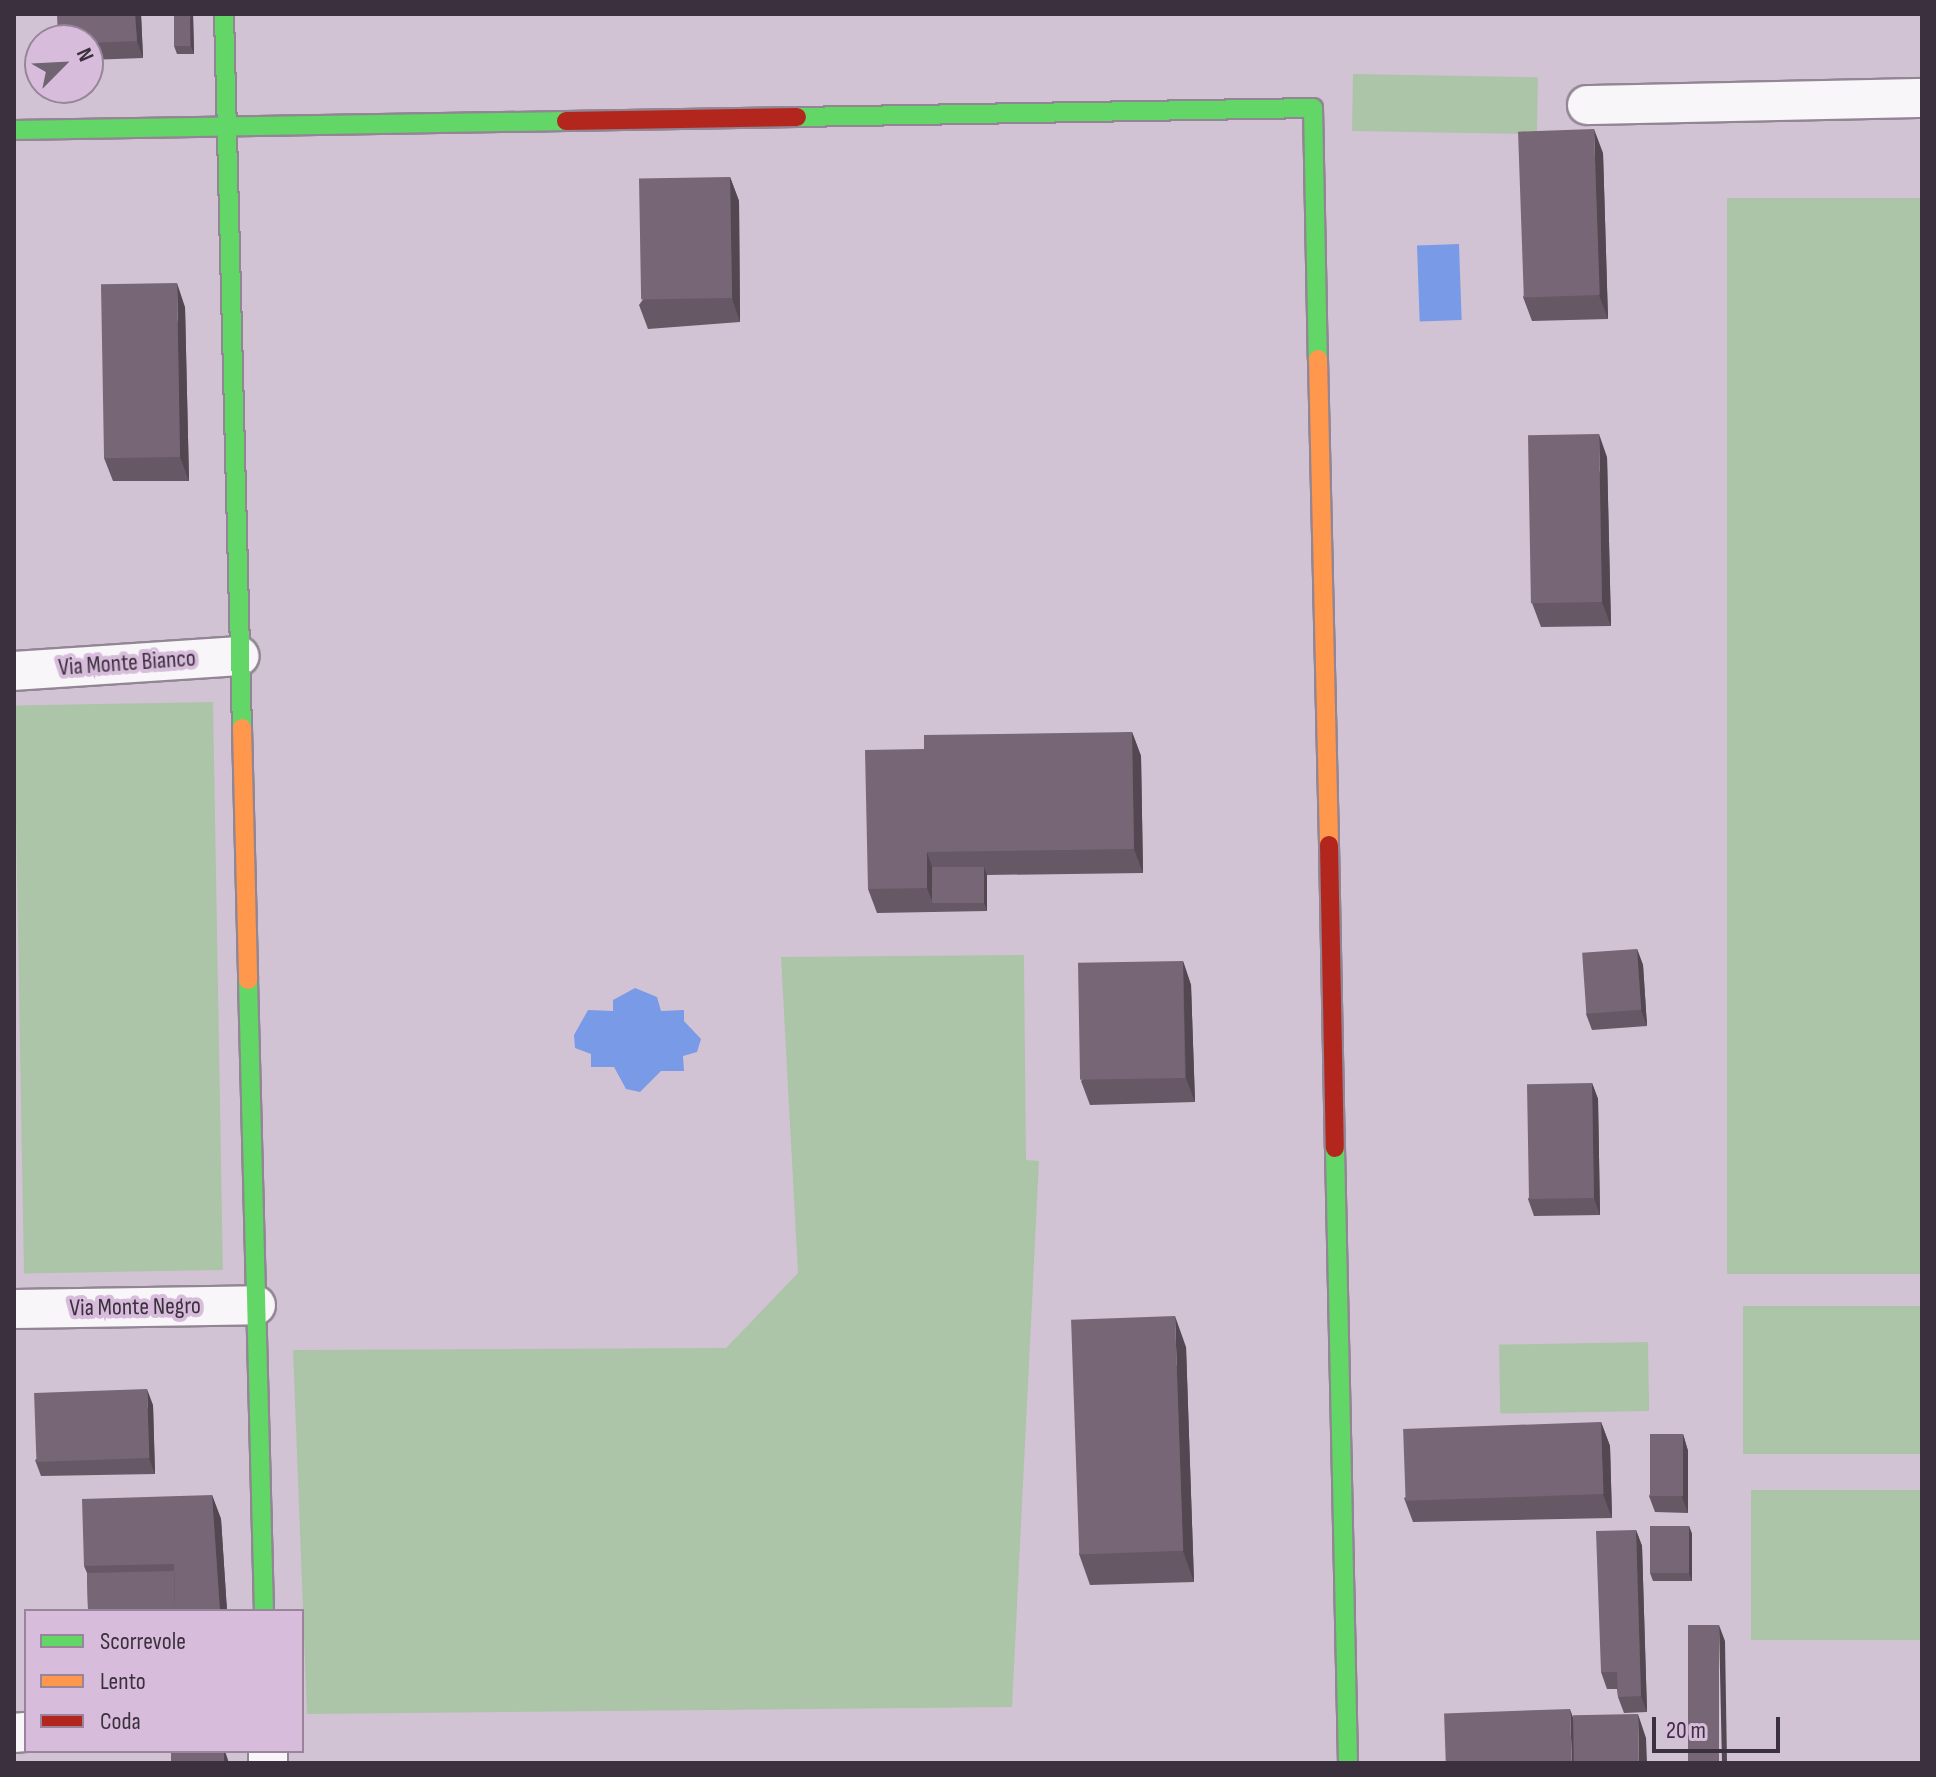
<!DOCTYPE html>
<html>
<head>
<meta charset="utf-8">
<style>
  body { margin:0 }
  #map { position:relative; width:1936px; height:1777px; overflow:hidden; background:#d2c3d4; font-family:"Sofia Sans Condensed",sans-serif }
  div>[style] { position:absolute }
  .green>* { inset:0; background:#acc5a8; transform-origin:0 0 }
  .water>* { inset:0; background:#789ae7; transform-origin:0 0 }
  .roads { filter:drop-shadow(2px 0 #928694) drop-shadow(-2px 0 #928694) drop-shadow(0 2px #928694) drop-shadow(0 -2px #928694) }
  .street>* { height:38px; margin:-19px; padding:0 19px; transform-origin:19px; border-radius:19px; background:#f8f6f9 }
  .fast>* { height:18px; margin:-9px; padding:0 9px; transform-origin:9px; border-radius:9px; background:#63d668 }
  .slow>* { height:18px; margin:-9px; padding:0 9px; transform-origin:9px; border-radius:9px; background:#ff974d }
  .jam>* { height:18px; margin:-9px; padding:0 9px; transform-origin:9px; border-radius:9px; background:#b3261e }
  .wall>* { inset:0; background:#665865 }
  .shaded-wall>* { inset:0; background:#534752 }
  .building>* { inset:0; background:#776675; transform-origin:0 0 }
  span { translate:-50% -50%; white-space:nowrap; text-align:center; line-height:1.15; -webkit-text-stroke:8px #d7bcdb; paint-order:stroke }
  .street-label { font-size:24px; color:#3b303d }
  .frame { position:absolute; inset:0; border:16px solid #3b303d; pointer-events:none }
  .legend { position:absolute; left:24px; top:1609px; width:280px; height:144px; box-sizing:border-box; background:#d7bcdb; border:2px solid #99849c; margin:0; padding:10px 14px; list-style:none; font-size:24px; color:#3b303d }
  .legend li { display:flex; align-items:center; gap:16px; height:40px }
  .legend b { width:40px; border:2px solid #99849c }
  .north { position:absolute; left:24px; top:24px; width:80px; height:80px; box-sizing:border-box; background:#d7bcdb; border:2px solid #99849c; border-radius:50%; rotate:66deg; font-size:22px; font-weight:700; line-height:32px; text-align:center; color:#3b303d }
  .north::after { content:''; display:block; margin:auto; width:28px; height:36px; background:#706372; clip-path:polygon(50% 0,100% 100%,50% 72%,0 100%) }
  .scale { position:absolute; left:1652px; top:1717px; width:128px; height:36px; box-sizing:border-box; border:4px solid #3b303d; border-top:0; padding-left:10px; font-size:24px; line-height:28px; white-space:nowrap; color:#3b303d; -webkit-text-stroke:6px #d7bcdb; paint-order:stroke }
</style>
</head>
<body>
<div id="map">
  <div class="green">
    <i style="left:1353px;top:74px;width:185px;height:57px;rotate:1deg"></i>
    <i style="left:1922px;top:198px;width:1076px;height:195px;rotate:90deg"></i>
    <i style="left:213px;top:702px;width:568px;height:199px;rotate:89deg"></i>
    <i style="clip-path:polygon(1024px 955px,1026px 1160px,1039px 1161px,1012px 1707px,307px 1714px,293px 1350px,726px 1348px,798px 1273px,781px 957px)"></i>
    <i style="left:1922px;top:1306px;width:148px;height:179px;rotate:90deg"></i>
    <i style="left:1648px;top:1342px;width:69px;height:149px;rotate:89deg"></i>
    <i style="left:1922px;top:1490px;width:150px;height:171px;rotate:90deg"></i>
  </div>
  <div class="water">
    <i style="left:1459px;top:244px;width:76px;height:42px;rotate:88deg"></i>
    <i style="clip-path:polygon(635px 988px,657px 997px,661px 1011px,684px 1010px,684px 1021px,701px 1039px,697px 1052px,683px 1056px,684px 1071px,661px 1071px,640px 1092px,626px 1089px,614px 1067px,591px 1067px,591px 1054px,575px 1048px,574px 1035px,588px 1010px,613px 1011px,613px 1000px)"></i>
  </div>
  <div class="roads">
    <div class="street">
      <i style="left:1587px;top:105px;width:335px;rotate:-1.2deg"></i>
      <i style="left:14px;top:671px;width:226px;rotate:-3.8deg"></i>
      <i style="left:14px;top:1309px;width:242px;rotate:-0.9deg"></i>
      <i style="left:14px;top:1733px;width:12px;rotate:-5deg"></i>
      <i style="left:268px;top:1751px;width:12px;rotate:90deg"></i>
    </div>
    <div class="fast">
      <i style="left:224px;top:14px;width:714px;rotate:88.56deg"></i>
      <i style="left:797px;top:117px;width:516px;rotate:-1deg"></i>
      <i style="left:1313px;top:108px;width:251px;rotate:88.9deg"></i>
      <i style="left:14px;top:130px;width:552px;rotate:-0.93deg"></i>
      <i style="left:248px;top:980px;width:631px;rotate:88.55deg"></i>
      <i style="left:1335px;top:1148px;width:615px;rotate:88.79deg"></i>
    </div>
    <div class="slow">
      <i style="left:1318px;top:359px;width:486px;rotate:88.7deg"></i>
      <i style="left:242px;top:728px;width:252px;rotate:88.6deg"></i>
    </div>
    <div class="jam">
      <i style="left:566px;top:121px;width:231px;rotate:-1deg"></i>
      <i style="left:1329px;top:845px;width:303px;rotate:88.9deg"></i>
    </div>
  </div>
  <div class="wall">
    <i style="clip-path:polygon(141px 14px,143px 58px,88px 60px,88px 40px)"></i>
    <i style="clip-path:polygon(193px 14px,194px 54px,177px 54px,174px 46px)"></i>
    <i style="clip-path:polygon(1603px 153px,1608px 319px,1532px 321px,1523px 297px)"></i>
    <i style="clip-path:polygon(730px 177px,739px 201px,740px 322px,648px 329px,639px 305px)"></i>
    <i style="clip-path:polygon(185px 307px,189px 481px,113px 481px,104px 458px)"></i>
    <i style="clip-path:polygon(1607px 457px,1611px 626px,1541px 627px,1532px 603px)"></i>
    <i style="clip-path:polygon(1132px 732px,1141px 756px,1143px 873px,987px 875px,987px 911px,877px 913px,868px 889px,924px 749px)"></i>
    <i style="clip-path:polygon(1637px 949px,1643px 965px,1647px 1026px,1592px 1030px,1586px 1014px)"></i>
    <i style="clip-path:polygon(1183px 961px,1191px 985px,1195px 1102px,1090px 1105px,1081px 1081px)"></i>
    <i style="clip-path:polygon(1592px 1083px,1598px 1099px,1600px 1215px,1534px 1216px,1528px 1199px)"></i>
    <i style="clip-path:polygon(1186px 1347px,1194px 1582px,1090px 1585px,1079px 1554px)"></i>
    <i style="clip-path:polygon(153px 1405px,155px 1474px,41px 1476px,35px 1460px)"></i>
    <i style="clip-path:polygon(1601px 1422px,1610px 1446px,1612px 1518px,1413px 1522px,1404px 1498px)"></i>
    <i style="clip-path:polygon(1683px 1434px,1688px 1451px,1688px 1513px,1655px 1512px,1649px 1496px)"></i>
    <i style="clip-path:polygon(212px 1495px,221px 1519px,227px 1611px,72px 1611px,88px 1610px,87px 1573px,84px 1566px)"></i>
    <i style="clip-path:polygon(1689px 1526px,1692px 1534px,1692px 1581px,1653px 1581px,1650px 1573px)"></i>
    <i style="clip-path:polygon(1636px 1530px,1642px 1546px,1647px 1712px,1624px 1713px,1618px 1697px,1617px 1689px,1607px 1689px,1601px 1672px)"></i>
  </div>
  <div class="shaded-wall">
    <i style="clip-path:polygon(135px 14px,141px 14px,143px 58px,137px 41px)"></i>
    <i style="clip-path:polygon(190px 14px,193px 14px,194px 54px,191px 46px)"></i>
    <i style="clip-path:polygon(1594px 129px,1603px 153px,1608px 319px,1599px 295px)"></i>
    <i style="clip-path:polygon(730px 177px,739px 201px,740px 322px,732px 298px)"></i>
    <i style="clip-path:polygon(177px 283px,185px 307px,189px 481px,180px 457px)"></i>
    <i style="clip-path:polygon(1599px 434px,1607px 457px,1611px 626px,1602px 602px)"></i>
    <i style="clip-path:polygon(1132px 732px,1141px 756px,1143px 873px,1134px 849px)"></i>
    <i style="clip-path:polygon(927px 852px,935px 876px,933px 903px,927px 888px)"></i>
    <i style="clip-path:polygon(984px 867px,987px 875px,987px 911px,984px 903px)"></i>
    <i style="clip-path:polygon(1637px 949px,1643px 965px,1647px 1026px,1641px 1010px)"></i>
    <i style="clip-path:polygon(1183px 961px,1191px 985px,1195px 1102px,1186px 1078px)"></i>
    <i style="clip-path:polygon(1592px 1083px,1598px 1099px,1600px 1215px,1594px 1198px)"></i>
    <i style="clip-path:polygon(1175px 1316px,1186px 1347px,1194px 1582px,1183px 1551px)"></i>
    <i style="clip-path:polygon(147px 1389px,153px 1405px,155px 1474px,149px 1458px)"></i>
    <i style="clip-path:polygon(1601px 1422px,1610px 1446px,1612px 1518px,1603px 1494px)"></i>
    <i style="clip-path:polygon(1683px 1434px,1688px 1451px,1688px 1513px,1682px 1497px)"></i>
    <i style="clip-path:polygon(212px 1495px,221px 1519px,227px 1611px,220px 1611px)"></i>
    <i style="clip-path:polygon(1689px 1526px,1692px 1534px,1692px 1581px,1689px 1573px)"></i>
    <i style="clip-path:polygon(1636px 1530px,1642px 1546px,1647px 1712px,1641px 1696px)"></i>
    <i style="clip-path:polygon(1719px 1625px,1725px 1641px,1727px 1763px,1722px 1763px)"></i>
    <i style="clip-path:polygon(1570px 1709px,1581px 1740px,1582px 1763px,1572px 1763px)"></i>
    <i style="clip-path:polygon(1638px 1714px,1646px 1738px,1647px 1763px,1639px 1763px)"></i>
    <i style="clip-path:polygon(224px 1751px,225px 1751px,229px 1763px,224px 1763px)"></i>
  </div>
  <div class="building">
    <i style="clip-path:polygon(57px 14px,135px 14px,137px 41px,88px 43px,88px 40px,58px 40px)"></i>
    <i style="left:174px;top:14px;width:16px;height:32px"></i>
    <i style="left:1594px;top:129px;width:166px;height:76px;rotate:88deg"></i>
    <i style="left:730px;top:177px;width:121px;height:91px;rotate:89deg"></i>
    <i style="left:177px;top:283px;width:174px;height:76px;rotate:89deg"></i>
    <i style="left:1599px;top:434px;width:168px;height:71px;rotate:89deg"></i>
    <i style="clip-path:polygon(1132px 732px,1134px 849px,927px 852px,927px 888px,868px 889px,865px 750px,924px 749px,924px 735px)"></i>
    <i style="left:984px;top:867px;width:36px;height:52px;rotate:90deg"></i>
    <i style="left:1637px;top:949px;width:61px;height:55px;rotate:86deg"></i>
    <i style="left:1183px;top:961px;width:117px;height:105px;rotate:89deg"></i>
    <i style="left:1592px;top:1083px;width:115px;height:65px;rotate:89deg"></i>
    <i style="left:1175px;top:1316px;width:235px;height:104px;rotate:88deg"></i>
    <i style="left:147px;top:1389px;width:69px;height:113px;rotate:88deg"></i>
    <i style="left:1601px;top:1422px;width:72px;height:198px;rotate:88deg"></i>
    <i style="left:1650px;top:1434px;width:33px;height:62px"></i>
    <i style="clip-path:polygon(212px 1495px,220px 1611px,175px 1611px,174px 1564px,84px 1566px,82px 1499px)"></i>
    <i style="left:1650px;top:1526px;width:39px;height:47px"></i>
    <i style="clip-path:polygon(1636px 1530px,1641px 1696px,1618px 1697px,1617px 1672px,1601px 1672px,1596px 1531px)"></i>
    <i style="clip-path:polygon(174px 1571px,175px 1611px,72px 1611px,88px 1610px,87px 1573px)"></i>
    <i style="left:1688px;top:1625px;width:31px;height:138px"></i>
    <i style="left:1570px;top:1709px;width:54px;height:126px;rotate:88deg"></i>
    <i style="left:1638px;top:1714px;width:49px;height:65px;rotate:89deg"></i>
    <i style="left:171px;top:1751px;width:53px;height:12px"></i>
  </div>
  <div class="street-label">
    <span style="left:127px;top:663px;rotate:-4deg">Via Monte Bianco</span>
    <span style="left:135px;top:1307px;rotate:-1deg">Via Monte Negro</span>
  </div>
  <div class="frame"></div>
  <ul class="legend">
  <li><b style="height:10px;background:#63d668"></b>Scorrevole</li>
  <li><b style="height:10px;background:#ff974d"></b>Lento</li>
  <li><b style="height:10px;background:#b3261e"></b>Coda</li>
  </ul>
  <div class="north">N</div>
  <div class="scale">20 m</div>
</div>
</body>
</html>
